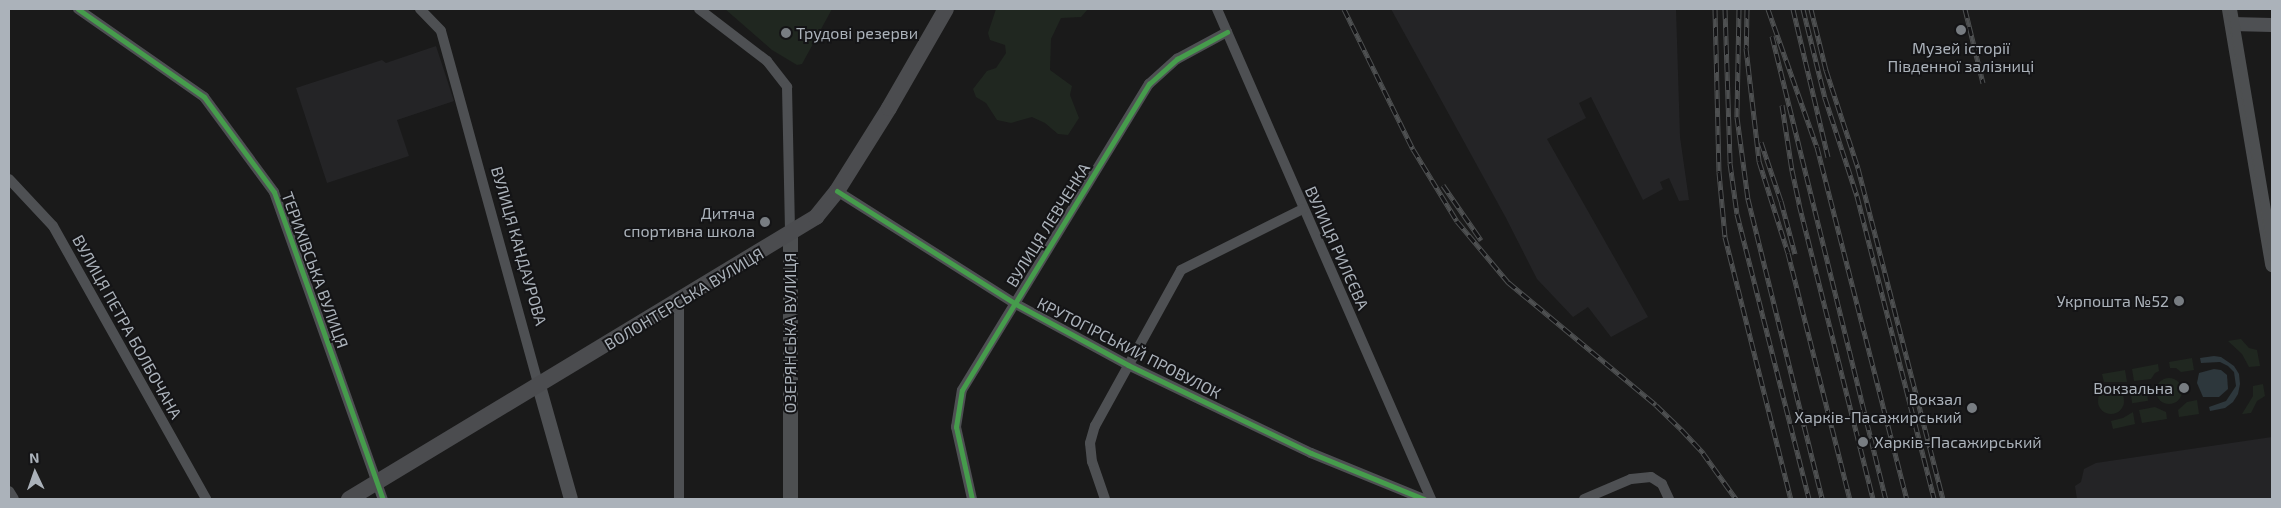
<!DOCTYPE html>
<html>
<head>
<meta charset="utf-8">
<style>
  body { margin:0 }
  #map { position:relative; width:2281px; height:508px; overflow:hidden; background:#1a1a1a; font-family:"Exo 2",sans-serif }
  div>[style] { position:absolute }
  .built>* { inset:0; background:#242426 }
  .green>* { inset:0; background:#202720; transform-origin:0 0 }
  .round { border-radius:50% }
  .water>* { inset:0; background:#2d373c }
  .minor>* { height:10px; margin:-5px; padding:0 5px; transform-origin:5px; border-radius:5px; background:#4e5053 }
  .tertiary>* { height:14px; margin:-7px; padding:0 7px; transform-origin:7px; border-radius:7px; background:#4e5053 }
  .secondary>* { height:15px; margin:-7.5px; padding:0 7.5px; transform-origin:7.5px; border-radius:7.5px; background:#4d4f51 }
  .primary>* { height:16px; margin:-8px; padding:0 8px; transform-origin:8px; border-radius:8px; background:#4b4c4f }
  .tram>* { height:1px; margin:-0.5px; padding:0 0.5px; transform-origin:0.5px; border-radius:0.5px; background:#4e5051 }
  .rail>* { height:5px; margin-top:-2.5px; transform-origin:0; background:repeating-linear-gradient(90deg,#141416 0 9px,#4e5051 0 18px); box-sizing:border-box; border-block:1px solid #4e5051 }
  .cycleway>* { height:5px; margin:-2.5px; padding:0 2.5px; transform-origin:2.5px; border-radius:2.5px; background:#469c4c }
  .dots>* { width:14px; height:14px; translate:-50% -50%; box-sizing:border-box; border:2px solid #141416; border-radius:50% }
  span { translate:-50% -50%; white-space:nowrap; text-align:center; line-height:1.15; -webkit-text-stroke:4px #141416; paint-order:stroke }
  .poi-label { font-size:16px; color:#abb2ba }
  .left { translate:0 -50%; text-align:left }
  .right { translate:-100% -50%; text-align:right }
  .street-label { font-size:16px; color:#abb2ba }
  .frame { position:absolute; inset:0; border:10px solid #abb2ba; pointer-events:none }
  .north { position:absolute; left:10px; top:448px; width:50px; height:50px; -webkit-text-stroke:4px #141416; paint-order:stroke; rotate:357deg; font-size:14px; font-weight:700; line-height:20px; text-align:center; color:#abb2ba }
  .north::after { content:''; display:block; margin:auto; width:18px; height:22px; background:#abb2ba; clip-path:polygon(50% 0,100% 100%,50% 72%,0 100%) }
</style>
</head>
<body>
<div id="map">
  <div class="built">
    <i style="clip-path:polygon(1391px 9px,1676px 9px,1680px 137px,1689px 200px,1679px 201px,1669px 178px,1660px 182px,1663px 189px,1643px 200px,1591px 97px,1579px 103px,1586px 118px,1547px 139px,1648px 317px,1611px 337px,1588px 307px,1573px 317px,1537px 279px,1506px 218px)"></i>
    <i style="clip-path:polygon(436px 46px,454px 101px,397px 120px,409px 156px,327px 183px,296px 88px,382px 60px,386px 63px)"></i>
    <i style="clip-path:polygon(2272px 437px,2272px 499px,2077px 499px,2075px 486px,2081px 482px,2084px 469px,2096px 463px)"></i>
  </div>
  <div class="green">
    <i style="clip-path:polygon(725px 9px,832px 9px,802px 64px,797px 65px,772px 50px)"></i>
    <i style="clip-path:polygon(996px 9px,1088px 9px,1081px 17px,1061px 18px,1051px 39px,1050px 70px,1072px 86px,1070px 95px,1079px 118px,1068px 135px,1058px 134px,1045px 123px,1032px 117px,1011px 123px,997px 120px,986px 103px,976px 97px,973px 89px,987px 71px,996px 68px,1006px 53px,1005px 45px,990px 40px,988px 33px)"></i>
    <i style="clip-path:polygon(2241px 339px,2249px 348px,2257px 350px,2260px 366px,2249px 367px,2242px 354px,2228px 341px)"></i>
    <i style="clip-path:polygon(2192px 358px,2194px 370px,2181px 372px,2176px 368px,2170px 368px,2169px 362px)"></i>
    <i style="clip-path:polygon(2158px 364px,2159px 371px,2155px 373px,2151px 379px,2134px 381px,2132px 369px)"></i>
    <i style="clip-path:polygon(2125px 370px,2127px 382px,2104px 382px,2102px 374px)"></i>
    <i class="round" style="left:2156px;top:378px;width:26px;height:26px"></i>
    <i style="clip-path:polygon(2263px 384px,2265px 396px,2257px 401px,2251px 413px,2242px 414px,2253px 396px,2253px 386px)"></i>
    <i style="left:2146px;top:388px;width:13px;height:16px;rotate:81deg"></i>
    <i class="round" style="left:2098px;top:388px;width:26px;height:26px"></i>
    <i style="clip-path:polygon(2197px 400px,2199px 414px,2179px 417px,2178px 410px,2187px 402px)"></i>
    <i style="clip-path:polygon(2155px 407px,2166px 412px,2167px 419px,2142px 423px,2139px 410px)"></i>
    <i style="clip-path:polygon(2133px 412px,2135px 424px,2113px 429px,2111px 421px,2123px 418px)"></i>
  </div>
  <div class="water">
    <i style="clip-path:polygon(2214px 356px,2221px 357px,2234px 366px,2239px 374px,2240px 384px,2238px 394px,2233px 402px,2225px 408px,2210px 411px,2209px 407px,2226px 401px,2236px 386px,2234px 372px,2228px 366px,2220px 362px,2201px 363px,2200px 358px)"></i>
    <i style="clip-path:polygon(2214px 369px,2221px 370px,2227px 375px,2228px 389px,2219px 397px,2203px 397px,2197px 383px,2199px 373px)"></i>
  </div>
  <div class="minor">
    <i style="left:78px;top:9px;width:154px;rotate:34.9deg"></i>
    <i style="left:204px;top:97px;width:118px;rotate:53.6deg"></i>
    <i style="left:274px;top:192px;width:326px;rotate:70.5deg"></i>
    <i style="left:420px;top:9px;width:30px;rotate:46deg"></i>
    <i style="left:441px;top:31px;width:368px;rotate:74.6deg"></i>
    <i style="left:699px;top:9px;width:86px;rotate:37.4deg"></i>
    <i style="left:767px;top:61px;width:33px;rotate:52deg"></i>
    <i style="left:787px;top:87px;width:148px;rotate:88.8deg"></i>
    <i style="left:1217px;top:9px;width:535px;rotate:66.41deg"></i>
    <i style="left:9px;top:179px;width:64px;rotate:46.9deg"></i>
    <i style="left:53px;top:226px;width:313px;rotate:60.7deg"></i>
    <i style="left:837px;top:191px;width:209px;rotate:32.3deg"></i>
    <i style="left:1014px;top:303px;width:130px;rotate:28.5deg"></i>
    <i style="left:1128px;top:365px;width:203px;rotate:25.7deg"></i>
    <i style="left:1311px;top:453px;width:122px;rotate:22.2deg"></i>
    <i style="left:679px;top:302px;width:197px;rotate:90deg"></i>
    <i style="left:9px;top:491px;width:9px;rotate:58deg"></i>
    <i style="left:972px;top:499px;width:74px;rotate:-102.5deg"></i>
    <i style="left:956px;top:427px;width:37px;rotate:-81deg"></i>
    <i style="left:962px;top:390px;width:359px;rotate:-58.6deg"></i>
    <i style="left:1149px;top:84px;width:38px;rotate:-42deg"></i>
    <i style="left:1177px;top:59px;width:57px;rotate:-28.4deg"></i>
    <i style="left:1105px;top:499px;width:39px;rotate:-109deg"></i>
    <i style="left:1092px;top:462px;width:19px;rotate:-96deg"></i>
    <i style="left:1090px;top:443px;width:18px;rotate:-74deg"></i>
    <i style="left:1095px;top:426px;width:178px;rotate:-61.1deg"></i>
    <i style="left:1181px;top:270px;width:136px;rotate:-26.6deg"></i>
    <i style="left:1584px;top:499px;width:51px;rotate:-23.1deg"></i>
    <i style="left:1631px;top:479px;width:20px;rotate:-6deg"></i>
    <i style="left:1651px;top:477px;width:13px;rotate:32deg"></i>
    <i style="left:1662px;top:484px;width:17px;rotate:65deg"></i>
  </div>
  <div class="tertiary">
    <i style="left:2232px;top:24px;width:40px;rotate:1.4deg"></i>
    <i style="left:539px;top:386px;width:117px;rotate:74.2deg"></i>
  </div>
  <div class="secondary">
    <i style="left:2229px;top:9px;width:259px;rotate:80.4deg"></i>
    <i style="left:790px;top:235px;width:264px;rotate:90deg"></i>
  </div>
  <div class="primary">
    <i style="left:349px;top:499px;width:546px;rotate:-31.13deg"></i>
    <i style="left:816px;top:217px;width:33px;rotate:-51deg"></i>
    <i style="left:837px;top:191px;width:98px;rotate:-57.9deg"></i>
    <i style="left:889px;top:108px;width:114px;rotate:-60.1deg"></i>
  </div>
  <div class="tram">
    <i style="left:2227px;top:9px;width:273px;rotate:80.5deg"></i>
  </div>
  <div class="rail">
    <i style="left:1344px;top:9px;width:156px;rotate:63.8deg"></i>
    <i style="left:1413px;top:149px;width:84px;rotate:58.6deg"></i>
    <i style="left:1457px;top:221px;width:80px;rotate:50.1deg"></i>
    <i style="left:1508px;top:282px;width:192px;rotate:39.7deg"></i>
    <i style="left:1656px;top:405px;width:35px;rotate:44deg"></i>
    <i style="left:1681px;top:429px;width:33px;rotate:47deg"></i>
    <i style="left:1703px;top:453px;width:57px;rotate:54.3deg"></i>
    <i style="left:1715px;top:9px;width:163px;rotate:88.6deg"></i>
    <i style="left:1719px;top:172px;width:65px;rotate:84.7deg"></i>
    <i style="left:1725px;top:237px;width:270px;rotate:75.9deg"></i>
    <i style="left:1725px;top:9px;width:154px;rotate:88.1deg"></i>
    <i style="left:1730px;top:163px;width:51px;rotate:82.2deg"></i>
    <i style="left:1737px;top:214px;width:294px;rotate:75.8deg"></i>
    <i style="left:1739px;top:9px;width:108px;rotate:91.1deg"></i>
    <i style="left:1737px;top:117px;width:83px;rotate:82.4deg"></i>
    <i style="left:1748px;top:199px;width:309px;rotate:76.1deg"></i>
    <i style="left:1747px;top:9px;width:39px;rotate:91deg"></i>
    <i style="left:1746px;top:48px;width:114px;rotate:83.4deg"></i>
    <i style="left:1759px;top:161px;width:96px;rotate:72.5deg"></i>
    <i style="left:1788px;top:253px;width:254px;rotate:75.9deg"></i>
    <i style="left:1768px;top:9px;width:146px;rotate:70.5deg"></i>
    <i style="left:1817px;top:147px;width:363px;rotate:75.7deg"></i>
    <i style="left:1793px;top:9px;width:152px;rotate:76.7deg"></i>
    <i style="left:1803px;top:9px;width:92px;rotate:76.1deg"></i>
    <i style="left:1825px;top:98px;width:103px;rotate:71.9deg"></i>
    <i style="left:1857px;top:196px;width:313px;rotate:75.7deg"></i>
    <i style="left:1811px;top:9px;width:63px;rotate:76.2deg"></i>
    <i style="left:1826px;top:70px;width:103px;rotate:71.9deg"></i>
    <i style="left:1858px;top:168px;width:342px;rotate:75.6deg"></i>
    <i style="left:1965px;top:9px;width:76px;rotate:76.3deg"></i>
    <i style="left:1772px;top:36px;width:477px;rotate:76.2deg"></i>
    <i style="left:1782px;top:105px;width:66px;rotate:81.3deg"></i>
    <i style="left:1792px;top:170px;width:35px;rotate:78deg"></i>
    <i style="left:1799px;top:204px;width:304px;rotate:75.9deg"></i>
    <i style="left:1761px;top:142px;width:62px;rotate:71.3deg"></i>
    <i style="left:1781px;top:201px;width:55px;rotate:75.2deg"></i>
    <i style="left:1443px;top:185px;width:67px;rotate:55.4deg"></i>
  </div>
  <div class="cycleway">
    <i style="left:78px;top:9px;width:154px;rotate:34.9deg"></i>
    <i style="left:204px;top:97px;width:118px;rotate:53.6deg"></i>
    <i style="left:274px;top:192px;width:326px;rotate:70.5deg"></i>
    <i style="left:837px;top:191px;width:209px;rotate:32.3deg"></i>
    <i style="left:1014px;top:303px;width:130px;rotate:28.5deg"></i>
    <i style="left:1128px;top:365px;width:203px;rotate:25.7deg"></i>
    <i style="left:1311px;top:453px;width:122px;rotate:22.2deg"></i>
    <i style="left:972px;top:499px;width:74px;rotate:-102.5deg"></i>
    <i style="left:956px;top:427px;width:37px;rotate:-81deg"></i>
    <i style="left:962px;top:390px;width:359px;rotate:-58.6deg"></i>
    <i style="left:1149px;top:84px;width:38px;rotate:-42deg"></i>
    <i style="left:1177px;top:59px;width:57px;rotate:-28.4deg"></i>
  </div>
  <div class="dots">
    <i style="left:1961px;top:30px;background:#787d82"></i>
    <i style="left:786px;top:33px;background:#787d82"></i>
    <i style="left:765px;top:222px;background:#787d82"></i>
    <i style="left:2179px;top:301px;background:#787d82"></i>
    <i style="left:2184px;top:388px;background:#787d82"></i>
    <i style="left:1972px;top:408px;background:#787d82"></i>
    <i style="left:1863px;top:442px;background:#787d82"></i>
  </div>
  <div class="poi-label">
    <span class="left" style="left:796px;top:33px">Трудові резерви</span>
    <span style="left:1961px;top:57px">Музей історії<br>Південної залізниці</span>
    <span class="right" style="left:755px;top:222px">Дитяча<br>спортивна школа</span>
    <span class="right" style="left:2169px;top:301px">Укрпошта №52</span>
    <span class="right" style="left:2173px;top:388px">Вокзальна</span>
    <span class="right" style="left:1962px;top:408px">Вокзал<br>Харків-Пасажирський</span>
    <span class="left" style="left:1874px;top:442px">Харків-Пасажирський</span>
  </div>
  <div class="street-label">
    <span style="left:1048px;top:225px;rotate:-58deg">ВУЛИЦЯ ЛЕВЧЕНКА</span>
    <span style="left:519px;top:246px;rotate:74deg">ВУЛИЦЯ КАНДАУРОВА</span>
    <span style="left:1337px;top:248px;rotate:66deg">ВУЛИЦЯ РИЛЄЄВА</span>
    <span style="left:315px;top:270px;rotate:70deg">ТЕРИХІВСЬКА ВУЛИЦЯ</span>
    <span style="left:684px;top:299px;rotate:-31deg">ВОЛОНТЕРСЬКА ВУЛИЦЯ</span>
    <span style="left:127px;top:327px;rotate:61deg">ВУЛИЦЯ ПЕТРА БОЛБОЧАНА</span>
    <span style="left:790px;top:333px;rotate:-90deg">ОЗЕРЯНСЬКА ВУЛИЦЯ</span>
    <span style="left:1129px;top:348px;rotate:27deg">КРУТОГІРСЬКИЙ ПРОВУЛОК</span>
  </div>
  <div class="frame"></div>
  <div class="north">N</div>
</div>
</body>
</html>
